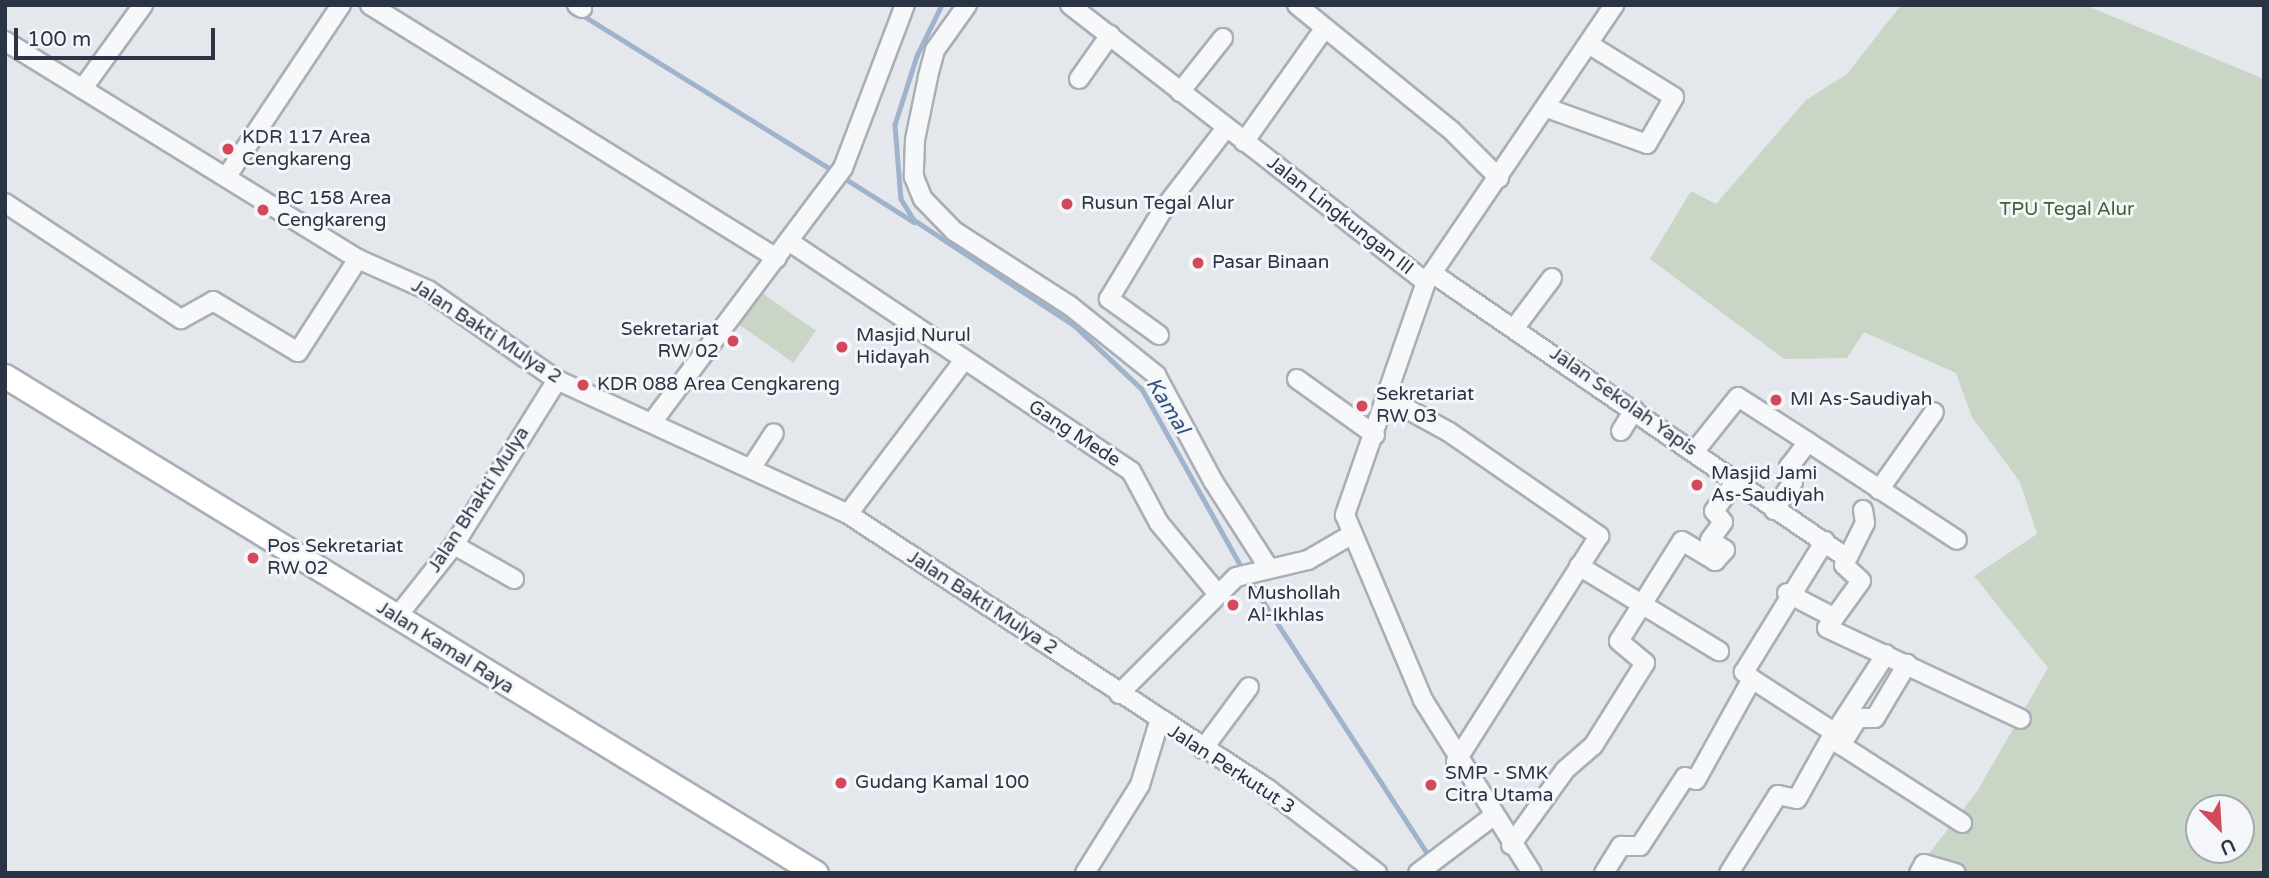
<!DOCTYPE html>
<html>
<head>
<meta charset="utf-8">
<style>
  body { margin:0 }
  #map { position:relative; width:2269px; height:878px; overflow:hidden; background:#e4e7ec; font-family:"Varela Round",sans-serif }
  div>[style] { position:absolute }
  .green>* { inset:0; background:#c9d6c5; transform-origin:0 0 }
  .stream>* { height:4.5px; margin:-2.25px; padding:0 2.25px; transform-origin:2.25px; border-radius:2.25px; background:#9fb4cc }
  .roads { filter:drop-shadow(2px 0 #a9aeb7) drop-shadow(-2px 0 #a9aeb7) drop-shadow(0 2px #a9aeb7) drop-shadow(0 -2px #a9aeb7) }
  .minor>* { height:18px; margin:-9px; padding:0 9px; transform-origin:9px; border-radius:9px; background:#f7f8fa }
  .major>* { height:23px; margin:-11.5px; padding:0 11.5px; transform-origin:11.5px; border-radius:11.5px; background:#fff }
  .dots>* { width:19px; height:19px; translate:-50% -50%; box-sizing:border-box; border:4px solid #f4f6f9; border-radius:50% }
  span { translate:-50% -50%; white-space:nowrap; text-align:center; line-height:1.15; -webkit-text-stroke:6px #f4f6f9; paint-order:stroke }
  .poi-label { font-size:19px; color:#2b3445 }
  .left { translate:0 -50%; text-align:left }
  .right { translate:-100% -50%; text-align:right }
  .park-label { font-size:19px; color:#3f6138 }
  .street-label { font-size:19px; color:#2b3445 }
  .water-label { font-size:21px; color:#34527a; font-style:italic }
  .frame { position:absolute; inset:0; border:7px solid #2b3445; pointer-events:none }
  .north { position:absolute; left:2185px; top:794px; width:70px; height:70px; box-sizing:border-box; background:#f4f6f9; border:2px solid #a4a8b1; border-radius:50%; rotate:156deg; font-size:19px; font-weight:700; line-height:28px; text-align:center; color:#2b3445 }
  .north::after { content:''; display:block; margin:auto; width:24px; height:32px; background:#d1495b; clip-path:polygon(50% 0,100% 100%,50% 72%,0 100%) }
  .scale { position:absolute; left:14px; top:28px; width:201px; height:32px; box-sizing:border-box; border:4px solid #2b3445; border-top:0; padding-left:9px; font-size:21px; line-height:24px; white-space:nowrap; color:#2b3445; -webkit-text-stroke:5px #f4f6f9; paint-order:stroke }
</style>
</head>
<body>
<div id="map">
  <div class="green">
    <i style="clip-path:polygon(evenodd,1901px 5px,2085px 5px,2264px 79px,2264px 873px,1960px 873px,1928px 855px,1978px 790px,2048px 668px,1974px 576px,2037px 534px,2020px 482px,1972px 417px,1956px 373px,1864px 332px,1847px 358px,1784px 359px,1650px 259px,1691px 191px,1716px 204px,1806px 100px,1847px 74px,1901px 5px,2199px 808px,2241px 808px,2241px 850px,2199px 850px,2199px 808px)"></i>
    <i style="left:752px;top:286px;width:78px;height:39px;rotate:35deg"></i>
  </div>
  <div class="stream">
    <i style="left:942px;top:5px;width:57px;rotate:116.1deg"></i>
    <i style="left:917px;top:56px;width:72px;rotate:107.7deg"></i>
    <i style="left:895px;top:125px;width:74px;rotate:85.4deg"></i>
    <i style="left:901px;top:199px;width:25px;rotate:58deg"></i>
    <i style="left:914px;top:220px;width:191px;rotate:33.3deg"></i>
    <i style="left:1074px;top:325px;width:93px;rotate:43.3deg"></i>
    <i style="left:1142px;top:389px;width:207px;rotate:60.8deg"></i>
    <i style="left:579px;top:13px;width:300px;rotate:31.8deg"></i>
    <i style="left:841px;top:176px;width:86px;rotate:32.2deg"></i>
    <i style="left:1248px;top:578px;width:333px;rotate:56.9deg"></i>
  </div>
  <div class="roads">
    <div class="minor">
      <i style="left:370px;top:5px;width:479px;rotate:31.9deg"></i>
      <i style="left:577px;top:5px;width:6px;rotate:31deg"></i>
      <i style="left:967px;top:5px;width:55px;rotate:125.4deg"></i>
      <i style="left:935px;top:50px;width:28px;rotate:105deg"></i>
      <i style="left:928px;top:77px;width:64px;rotate:101.7deg"></i>
      <i style="left:915px;top:140px;width:37px;rotate:92deg"></i>
      <i style="left:914px;top:177px;width:24px;rotate:68deg"></i>
      <i style="left:923px;top:199px;width:45px;rotate:45.9deg"></i>
      <i style="left:954px;top:231px;width:137px;rotate:32.8deg"></i>
      <i style="left:1069px;top:305px;width:112px;rotate:38.8deg"></i>
      <i style="left:1156px;top:375px;width:120px;rotate:61.7deg"></i>
      <i style="left:1213px;top:481px;width:100px;rotate:57.3deg"></i>
      <i style="left:1070px;top:5px;width:451px;rotate:37.9deg"></i>
      <i style="left:1426px;top:282px;width:247px;rotate:109.2deg"></i>
      <i style="left:1345px;top:515px;width:201px;rotate:67.1deg"></i>
      <i style="left:1423px;top:700px;width:204px;rotate:57.8deg"></i>
      <i style="left:1297px;top:5px;width:198px;rotate:39.1deg"></i>
      <i style="left:1451px;top:130px;width:68px;rotate:45deg"></i>
      <i style="left:5px;top:41px;width:415px;rotate:31.7deg"></i>
      <i style="left:358px;top:259px;width:77px;rotate:23.9deg"></i>
      <i style="left:428px;top:290px;width:157px;rotate:34.9deg"></i>
      <i style="left:557px;top:380px;width:320px;rotate:24.7deg"></i>
      <i style="left:848px;top:514px;width:502px;rotate:33.22deg"></i>
      <i style="left:1268px;top:789px;width:138px;rotate:37.6deg"></i>
      <i style="left:1079px;top:79px;width:54px;rotate:-54.8deg"></i>
      <i style="left:83px;top:88px;width:102px;rotate:-54.1deg"></i>
      <i style="left:1180px;top:92px;width:69px;rotate:-51.5deg"></i>
      <i style="left:1547px;top:108px;width:106px;rotate:19.8deg"></i>
      <i style="left:1647px;top:144px;width:54px;rotate:-60.1deg"></i>
      <i style="left:1674px;top:97px;width:99px;rotate:-148.2deg"></i>
      <i style="left:1244px;top:142px;width:138px;rotate:-54.7deg"></i>
      <i style="left:227px;top:176px;width:206px;rotate:-56.3deg"></i>
      <i style="left:5px;top:203px;width:211px;rotate:33.4deg"></i>
      <i style="left:181px;top:319px;width:37px;rotate:-29deg"></i>
      <i style="left:213px;top:301px;width:99px;rotate:31deg"></i>
      <i style="left:298px;top:352px;width:111px;rotate:-57.2deg"></i>
      <i style="left:790px;top:242px;width:411px;rotate:33.9deg"></i>
      <i style="left:1131px;top:471px;width:59px;rotate:61.7deg"></i>
      <i style="left:1159px;top:523px;width:89px;rotate:50.4deg"></i>
      <i style="left:1432px;top:273px;width:503px;rotate:34.48deg"></i>
      <i style="left:1426px;top:282px;width:335px;rotate:-55.8deg"></i>
      <i style="left:1516px;top:326px;width:60px;rotate:-53.1deg"></i>
      <i style="left:1159px;top:335px;width:62px;rotate:-144.2deg"></i>
      <i style="left:1109px;top:299px;width:103px;rotate:-58.9deg"></i>
      <i style="left:1162px;top:211px;width:105px;rotate:-52.4deg"></i>
      <i style="left:1297px;top:379px;width:96px;rotate:35.7deg"></i>
      <i style="left:1389px;top:399px;width:68px;rotate:28.8deg"></i>
      <i style="left:1449px;top:432px;width:183px;rotate:34.7deg"></i>
      <i style="left:1599px;top:536px;width:267px;rotate:122.4deg"></i>
      <i style="left:653px;top:421px;width:316px;rotate:-53.1deg"></i>
      <i style="left:843px;top:168px;width:174px;rotate:-69.2deg"></i>
      <i style="left:1621px;top:431px;width:25px;rotate:-58deg"></i>
      <i style="left:1694px;top:452px;width:70px;rotate:-51.3deg"></i>
      <i style="left:1738px;top:397px;width:83px;rotate:32.7deg"></i>
      <i style="left:752px;top:467px;width:40px;rotate:-57.1deg"></i>
      <i style="left:1879px;top:490px;width:95px;rotate:-54.8deg"></i>
      <i style="left:1774px;top:510px;width:34px;rotate:-56deg"></i>
      <i style="left:1793px;top:482px;width:16px;rotate:-105deg"></i>
      <i style="left:1789px;top:467px;width:31px;rotate:-53deg"></i>
      <i style="left:1808px;top:442px;width:178px;rotate:33.3deg"></i>
      <i style="left:1863px;top:510px;width:13px;rotate:81deg"></i>
      <i style="left:1865px;top:523px;width:47px;rotate:116.6deg"></i>
      <i style="left:1844px;top:565px;width:23px;rotate:43deg"></i>
      <i style="left:1861px;top:581px;width:58px;rotate:125.9deg"></i>
      <i style="left:1827px;top:628px;width:214px;rotate:25.1deg"></i>
      <i style="left:848px;top:514px;width:193px;rotate:-53deg"></i>
      <i style="left:454px;top:545px;width:69px;rotate:29.5deg"></i>
      <i style="left:1579px;top:566px;width:164px;rotate:31.3deg"></i>
      <i style="left:1787px;top:593px;width:52px;rotate:27.6deg"></i>
      <i style="left:396px;top:618px;width:93px;rotate:-51.5deg"></i>
      <i style="left:454px;top:545px;width:195px;rotate:-58deg"></i>
      <i style="left:1752px;top:679px;width:99px;rotate:33deg"></i>
      <i style="left:1119px;top:694px;width:165px;rotate:-45deg"></i>
      <i style="left:1236px;top:577px;width:74px;rotate:-13.3deg"></i>
      <i style="left:1308px;top:560px;width:50px;rotate:-30.2deg"></i>
      <i style="left:1838px;top:728px;width:88px;rotate:-57deg"></i>
      <i style="left:1841px;top:745px;width:144px;rotate:32.8deg"></i>
      <i style="left:1203px;top:749px;width:77px;rotate:-53.4deg"></i>
      <i style="left:1511px;top:845px;width:92px;rotate:-54.2deg"></i>
      <i style="left:1565px;top:770px;width:37px;rotate:-41deg"></i>
      <i style="left:1593px;top:746px;width:98px;rotate:-57.9deg"></i>
      <i style="left:1645px;top:663px;width:34px;rotate:-140deg"></i>
      <i style="left:1619px;top:641px;width:118px;rotate:-57.8deg"></i>
      <i style="left:1682px;top:541px;width:39px;rotate:31deg"></i>
      <i style="left:1715px;top:561px;width:15px;rotate:-48deg"></i>
      <i style="left:1725px;top:550px;width:18px;rotate:-146deg"></i>
      <i style="left:1710px;top:540px;width:22px;rotate:-54deg"></i>
      <i style="left:1723px;top:522px;width:14px;rotate:-129deg"></i>
      <i style="left:1714px;top:511px;width:34px;rotate:-54deg"></i>
      <i style="left:1085px;top:873px;width:104px;rotate:-58deg"></i>
      <i style="left:1140px;top:785px;width:66px;rotate:-73.2deg"></i>
      <i style="left:1418px;top:873px;width:93px;rotate:-37.1deg"></i>
      <i style="left:1604px;top:873px;width:32px;rotate:-58deg"></i>
      <i style="left:1621px;top:846px;width:19px"></i>
      <i style="left:1640px;top:846px;width:82px;rotate:-56.9deg"></i>
      <i style="left:1685px;top:777px;width:11px;rotate:15deg"></i>
      <i style="left:1696px;top:780px;width:115px;rotate:-61deg"></i>
      <i style="left:1752px;top:679px;width:11px;rotate:-139deg"></i>
      <i style="left:1744px;top:672px;width:154px;rotate:-58.3deg"></i>
      <i style="left:1729px;top:873px;width:92px;rotate:-57.9deg"></i>
      <i style="left:1778px;top:795px;width:19px;rotate:12deg"></i>
      <i style="left:1797px;top:799px;width:70px;rotate:-60.9deg"></i>
      <i style="left:1831px;top:738px;width:12px;rotate:35deg"></i>
      <i style="left:1841px;top:745px;width:32px;rotate:-58deg"></i>
      <i style="left:1858px;top:718px;width:17px"></i>
      <i style="left:1875px;top:718px;width:63px;rotate:-59.3deg"></i>
      <i style="left:1919px;top:873px;width:10px;rotate:-61deg"></i>
      <i style="left:1924px;top:864px;width:33px;rotate:16deg"></i>
    </div>
    <div class="major">
      <i style="left:5px;top:376px;width:951px;rotate:31.5deg"></i>
    </div>
  </div>
  <div class="dots">
    <i style="left:228px;top:149px;background:#d1495b"></i>
    <i style="left:1067px;top:204px;background:#d1495b"></i>
    <i style="left:263px;top:210px;background:#d1495b"></i>
    <i style="left:1198px;top:263px;background:#d1495b"></i>
    <i style="left:733px;top:341px;background:#d1495b"></i>
    <i style="left:842px;top:347px;background:#d1495b"></i>
    <i style="left:583px;top:385px;background:#d1495b"></i>
    <i style="left:1776px;top:400px;background:#d1495b"></i>
    <i style="left:1362px;top:406px;background:#d1495b"></i>
    <i style="left:1697px;top:485px;background:#d1495b"></i>
    <i style="left:253px;top:558px;background:#d1495b"></i>
    <i style="left:1233px;top:605px;background:#d1495b"></i>
    <i style="left:841px;top:783px;background:#d1495b"></i>
    <i style="left:1431px;top:785px;background:#d1495b"></i>
  </div>
  <div class="poi-label">
    <span class="left" style="left:242px;top:149px">KDR 117 Area<br>Cengkareng</span>
    <span class="left" style="left:277px;top:210px">BC 158 Area<br>Cengkareng</span>
    <span class="left" style="left:1081px;top:204px">Rusun Tegal Alur</span>
    <span class="left" style="left:1212px;top:263px">Pasar Binaan</span>
    <span class="right" style="left:719px;top:341px">Sekretariat<br>RW 02</span>
    <span class="left" style="left:856px;top:347px">Masjid Nurul<br>Hidayah</span>
    <span class="left" style="left:597px;top:385px">KDR 088 Area Cengkareng</span>
    <span class="left" style="left:1376px;top:406px">Sekretariat<br>RW 03</span>
    <span class="left" style="left:1790px;top:400px">MI As-Saudiyah</span>
    <span class="left" style="left:1711px;top:485px">Masjid Jami<br>As-Saudiyah</span>
    <span class="left" style="left:267px;top:558px">Pos Sekretariat<br>RW 02</span>
    <span class="left" style="left:1247px;top:605px">Mushollah<br>Al-Ikhlas</span>
    <span class="left" style="left:1445px;top:785px">SMP - SMK<br>Citra Utama</span>
    <span class="left" style="left:855px;top:783px">Gudang Kamal 100</span>
  </div>
  <div class="park-label">
    <span style="left:2067px;top:210px">TPU Tegal Alur</span>
  </div>
  <div class="street-label">
    <span style="left:1340px;top:216px;rotate:38deg">Jalan Lingkungan III</span>
    <span style="left:486px;top:332px;rotate:33deg">Jalan Bakti Mulya 2</span>
    <span style="left:1623px;top:402px;rotate:35deg">Jalan Sekolah Yapis</span>
    <span style="left:1074px;top:434px;rotate:33deg">Gang Mede</span>
    <span style="left:479px;top:500px;rotate:-57deg">Jalan Bhakti Mulya</span>
    <span style="left:982px;top:603px;rotate:33deg">Jalan Bakti Mulya 2</span>
    <span style="left:445px;top:648px;rotate:32deg">Jalan Kamal Raya</span>
    <span style="left:1231px;top:770px;rotate:33deg">Jalan Perkutut 3</span>
  </div>
  <div class="water-label">
    <span style="left:1167px;top:406px;rotate:58deg">Kamal</span>
  </div>
  <div class="frame"></div>
  <div class="north">U</div>
  <div class="scale">100 m</div>
</div>
</body>
</html>
